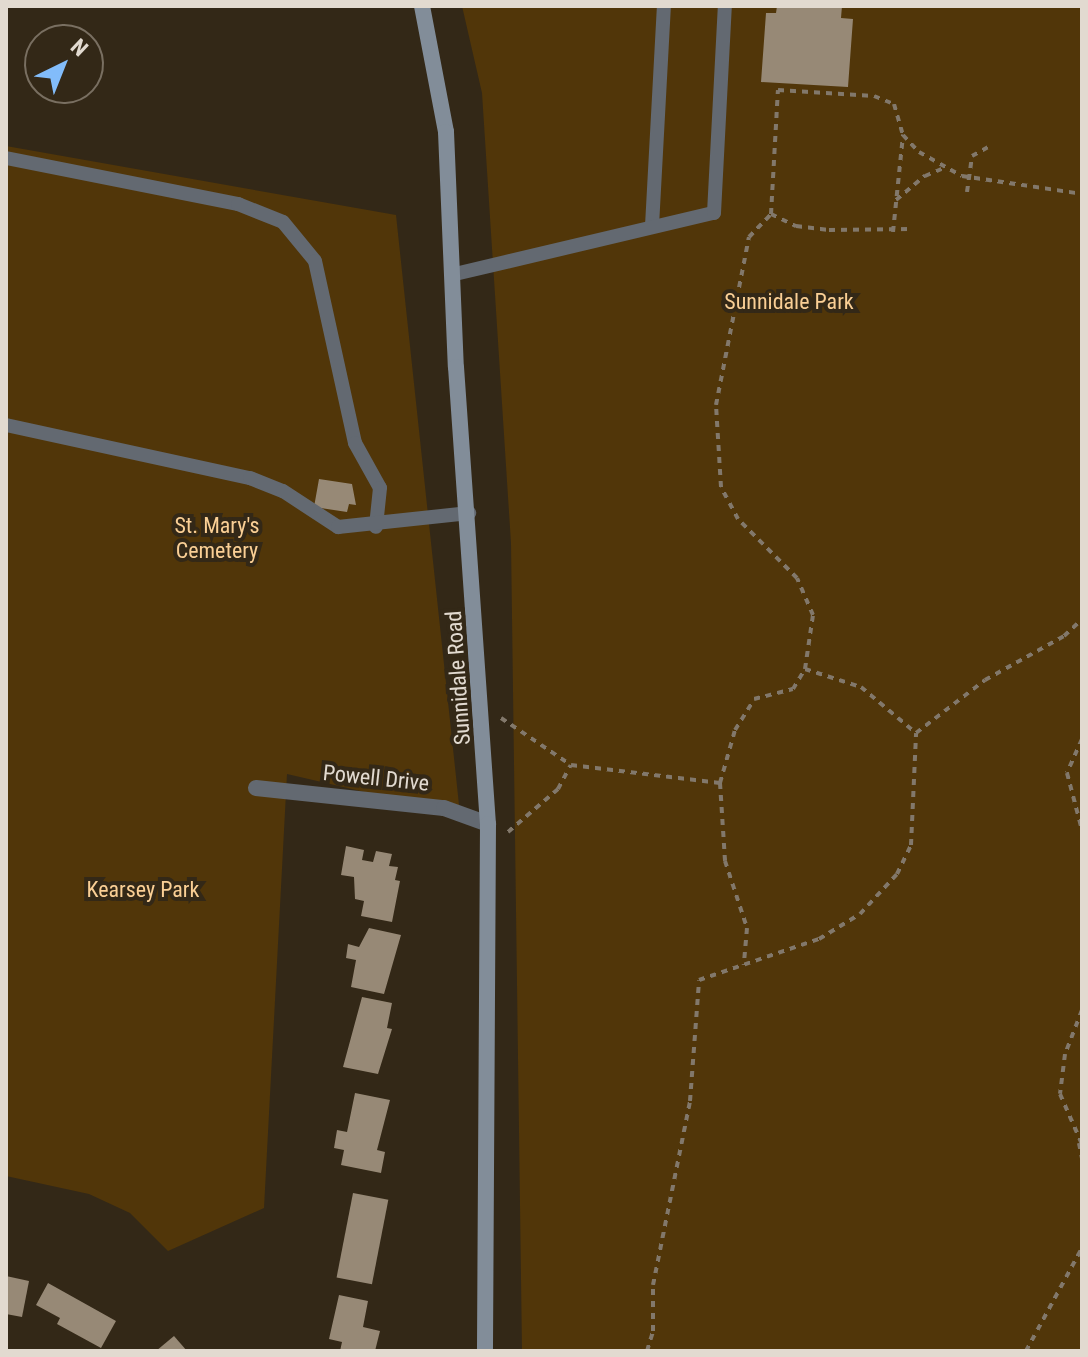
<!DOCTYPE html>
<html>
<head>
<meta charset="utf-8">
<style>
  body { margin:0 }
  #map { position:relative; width:1088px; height:1357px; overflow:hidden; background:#332817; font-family:"Roboto Condensed",sans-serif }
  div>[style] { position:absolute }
  .green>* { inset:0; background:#513609 }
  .building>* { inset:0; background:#978976; transform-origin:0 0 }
  .path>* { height:4px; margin-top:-2px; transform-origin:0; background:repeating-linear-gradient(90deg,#82786b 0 6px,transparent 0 12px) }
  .lane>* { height:14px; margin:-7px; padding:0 7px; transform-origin:7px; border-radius:7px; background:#636971 }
  .street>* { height:16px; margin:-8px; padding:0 8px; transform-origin:8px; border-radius:8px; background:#636971 }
  .secondary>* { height:16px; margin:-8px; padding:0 8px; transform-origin:8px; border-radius:8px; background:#828d99 }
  span { translate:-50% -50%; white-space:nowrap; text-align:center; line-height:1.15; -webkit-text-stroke:8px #332817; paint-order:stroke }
  .park-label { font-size:22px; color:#facf95 }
  .street-label { font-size:22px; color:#e2dad0 }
  .frame { position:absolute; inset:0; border:8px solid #e2dad0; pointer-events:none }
  .north { position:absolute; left:24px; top:24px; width:80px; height:80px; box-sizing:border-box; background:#332817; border:2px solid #796f61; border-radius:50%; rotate:43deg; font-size:22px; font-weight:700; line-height:32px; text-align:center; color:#e2dad0 }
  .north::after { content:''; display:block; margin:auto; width:28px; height:36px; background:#82bcfa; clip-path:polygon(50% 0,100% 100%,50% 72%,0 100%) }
</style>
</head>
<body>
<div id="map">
  <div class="green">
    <i style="clip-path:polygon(462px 6px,1082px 6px,1082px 1351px,522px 1351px,511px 543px,482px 93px)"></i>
    <i style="clip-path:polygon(6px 146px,396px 215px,460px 814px,287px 774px,264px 1208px,168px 1251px,130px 1213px,89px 1194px,6px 1176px)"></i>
  </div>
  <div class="building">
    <i style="clip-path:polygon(777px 6px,842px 6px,841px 18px,853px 19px,848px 87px,761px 82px,766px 13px,776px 13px)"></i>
    <i style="clip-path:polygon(319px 479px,352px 484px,356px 505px,349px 504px,347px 512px,314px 507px)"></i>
    <i style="clip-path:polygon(346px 846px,364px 850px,362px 860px,373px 862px,376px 851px,392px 854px,389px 866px,398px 867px,395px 880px,400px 881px,392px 922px,361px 916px,364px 901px,355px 899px,354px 877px,341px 875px)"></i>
    <i style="clip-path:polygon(369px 928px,401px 935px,384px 994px,351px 987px,356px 960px,346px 958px,348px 944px,359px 947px)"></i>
    <i style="clip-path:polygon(362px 997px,392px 1003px,387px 1028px,392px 1029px,378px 1074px,343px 1067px)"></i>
    <i style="clip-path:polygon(355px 1093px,390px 1100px,377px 1150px,385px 1152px,381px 1173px,341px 1165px,344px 1150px,334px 1148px,337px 1130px,347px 1132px)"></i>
    <i style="left:353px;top:1193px;width:36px;height:86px;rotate:11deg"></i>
    <i style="clip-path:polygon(6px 1276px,29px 1281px,22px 1317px,6px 1314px)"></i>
    <i style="clip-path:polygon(48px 1283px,116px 1321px,101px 1348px,57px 1324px,60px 1318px,36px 1305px)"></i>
    <i style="clip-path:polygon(339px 1295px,368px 1301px,363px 1327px,380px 1331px,375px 1351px,340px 1351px,342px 1342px,329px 1339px)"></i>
    <i style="clip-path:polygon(174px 1336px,187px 1351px,156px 1351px)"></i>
  </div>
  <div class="path">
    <i style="left:967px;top:192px;width:36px;rotate:-82deg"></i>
    <i style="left:972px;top:156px;width:18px;rotate:-29deg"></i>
    <i style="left:896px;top:200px;width:38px;rotate:-40deg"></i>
    <i style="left:925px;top:176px;width:23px;rotate:-23deg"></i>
    <i style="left:771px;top:214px;width:28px;rotate:26deg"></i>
    <i style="left:796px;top:226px;width:33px;rotate:7deg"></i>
    <i style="left:829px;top:230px;width:82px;rotate:-0.7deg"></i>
    <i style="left:893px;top:232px;width:98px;rotate:-84.1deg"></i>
    <i style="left:805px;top:669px;width:59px;rotate:17.8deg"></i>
    <i style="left:861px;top:687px;width:72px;rotate:39.9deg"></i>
    <i style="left:501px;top:718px;width:84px;rotate:33.9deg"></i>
    <i style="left:571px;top:765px;width:150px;rotate:6.9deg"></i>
    <i style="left:720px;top:783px;width:55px;rotate:-74.2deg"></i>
    <i style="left:735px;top:730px;width:36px;rotate:-58deg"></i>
    <i style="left:754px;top:699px;width:40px;rotate:-14.4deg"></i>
    <i style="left:793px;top:689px;width:23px;rotate:-59deg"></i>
    <i style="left:805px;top:669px;width:55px;rotate:-81.6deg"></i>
    <i style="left:813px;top:615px;width:40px;rotate:-113.4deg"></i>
    <i style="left:797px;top:578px;width:83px;rotate:-135deg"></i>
    <i style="left:738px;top:519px;width:36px;rotate:-118deg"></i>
    <i style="left:721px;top:487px;width:82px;rotate:-93.5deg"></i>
    <i style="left:716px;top:405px;width:171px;rotate:-78.9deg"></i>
    <i style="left:749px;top:237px;width:32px;rotate:-46deg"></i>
    <i style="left:771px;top:214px;width:124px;rotate:-86.8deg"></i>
    <i style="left:778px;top:90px;width:96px;rotate:3.6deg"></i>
    <i style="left:874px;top:96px;width:22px;rotate:22deg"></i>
    <i style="left:894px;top:104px;width:32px;rotate:74deg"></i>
    <i style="left:903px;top:135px;width:23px;rotate:47deg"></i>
    <i style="left:919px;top:152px;width:49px;rotate:29.2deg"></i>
    <i style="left:962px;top:176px;width:121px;rotate:8.5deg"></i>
    <i style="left:1082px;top:739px;width:37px;rotate:114deg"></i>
    <i style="left:1067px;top:773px;width:59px;rotate:75.3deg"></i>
    <i style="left:720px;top:783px;width:78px;rotate:86.3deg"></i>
    <i style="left:725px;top:861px;width:71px;rotate:71.8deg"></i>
    <i style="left:747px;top:928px;width:37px;rotate:95deg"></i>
    <i style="left:508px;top:832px;width:66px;rotate:-40.7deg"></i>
    <i style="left:558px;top:789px;width:27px;rotate:-62deg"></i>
    <i style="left:1082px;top:1010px;width:47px;rotate:111.1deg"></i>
    <i style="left:1065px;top:1054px;width:40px;rotate:97.1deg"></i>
    <i style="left:1060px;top:1094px;width:55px;rotate:66.3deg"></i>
    <i style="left:1079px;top:1143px;width:16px;rotate:79deg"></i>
    <i style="left:647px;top:1351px;width:21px;rotate:-73deg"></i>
    <i style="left:653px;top:1331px;width:46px;rotate:-90deg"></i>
    <i style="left:653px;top:1285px;width:188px;rotate:-78.6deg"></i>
    <i style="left:690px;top:1101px;width:121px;rotate:-85.7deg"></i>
    <i style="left:699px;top:980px;width:127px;rotate:-18.9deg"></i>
    <i style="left:819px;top:939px;width:48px;rotate:-31.4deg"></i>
    <i style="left:860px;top:914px;width:54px;rotate:-47.2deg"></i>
    <i style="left:897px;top:874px;width:32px;rotate:-64deg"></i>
    <i style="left:911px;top:845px;width:112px;rotate:-87.4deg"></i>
    <i style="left:916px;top:733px;width:87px;rotate:-37.5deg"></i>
    <i style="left:985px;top:680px;width:90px;rotate:-29.1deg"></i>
    <i style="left:1064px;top:636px;width:25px;rotate:-43deg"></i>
    <i style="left:1026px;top:1351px;width:117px;rotate:-61.5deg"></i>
  </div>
  <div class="lane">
    <i style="left:6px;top:158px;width:237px;rotate:11.2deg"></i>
    <i style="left:238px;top:204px;width:48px;rotate:21.8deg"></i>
    <i style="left:283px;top:222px;width:50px;rotate:50.6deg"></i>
    <i style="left:315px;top:261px;width:186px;rotate:77.6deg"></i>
    <i style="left:355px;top:443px;width:51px;rotate:60.9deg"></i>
    <i style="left:380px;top:488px;width:39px;rotate:96deg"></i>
    <i style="left:652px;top:226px;width:220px;rotate:-86.9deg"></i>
    <i style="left:455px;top:274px;width:266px;rotate:-13.3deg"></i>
    <i style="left:714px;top:213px;width:207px;rotate:-87deg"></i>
    <i style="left:6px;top:425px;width:250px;rotate:12.3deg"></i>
    <i style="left:250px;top:478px;width:35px;rotate:22deg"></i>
    <i style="left:283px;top:491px;width:66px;rotate:33.2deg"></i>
    <i style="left:338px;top:527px;width:132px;rotate:-6.1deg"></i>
  </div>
  <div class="street">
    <i style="left:256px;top:788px;width:189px;rotate:6.1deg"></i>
    <i style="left:444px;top:808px;width:47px;rotate:20deg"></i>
  </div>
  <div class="secondary">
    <i style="left:422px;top:6px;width:128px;rotate:79.2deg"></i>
    <i style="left:446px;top:132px;width:235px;rotate:87.6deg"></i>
    <i style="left:456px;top:367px;width:458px;rotate:86deg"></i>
    <i style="left:488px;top:824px;width:527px;rotate:90.33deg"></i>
  </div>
  <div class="park-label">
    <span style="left:789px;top:302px">Sunnidale Park</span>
    <span style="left:217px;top:538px">St. Mary's<br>Cemetery</span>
    <span style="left:143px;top:890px">Kearsey Park</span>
  </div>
  <div class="street-label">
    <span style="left:458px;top:678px;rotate:-94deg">Sunnidale Road</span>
    <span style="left:376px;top:778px;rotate:6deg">Powell Drive</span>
  </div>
  <div class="frame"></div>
  <div class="north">N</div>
</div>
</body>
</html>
